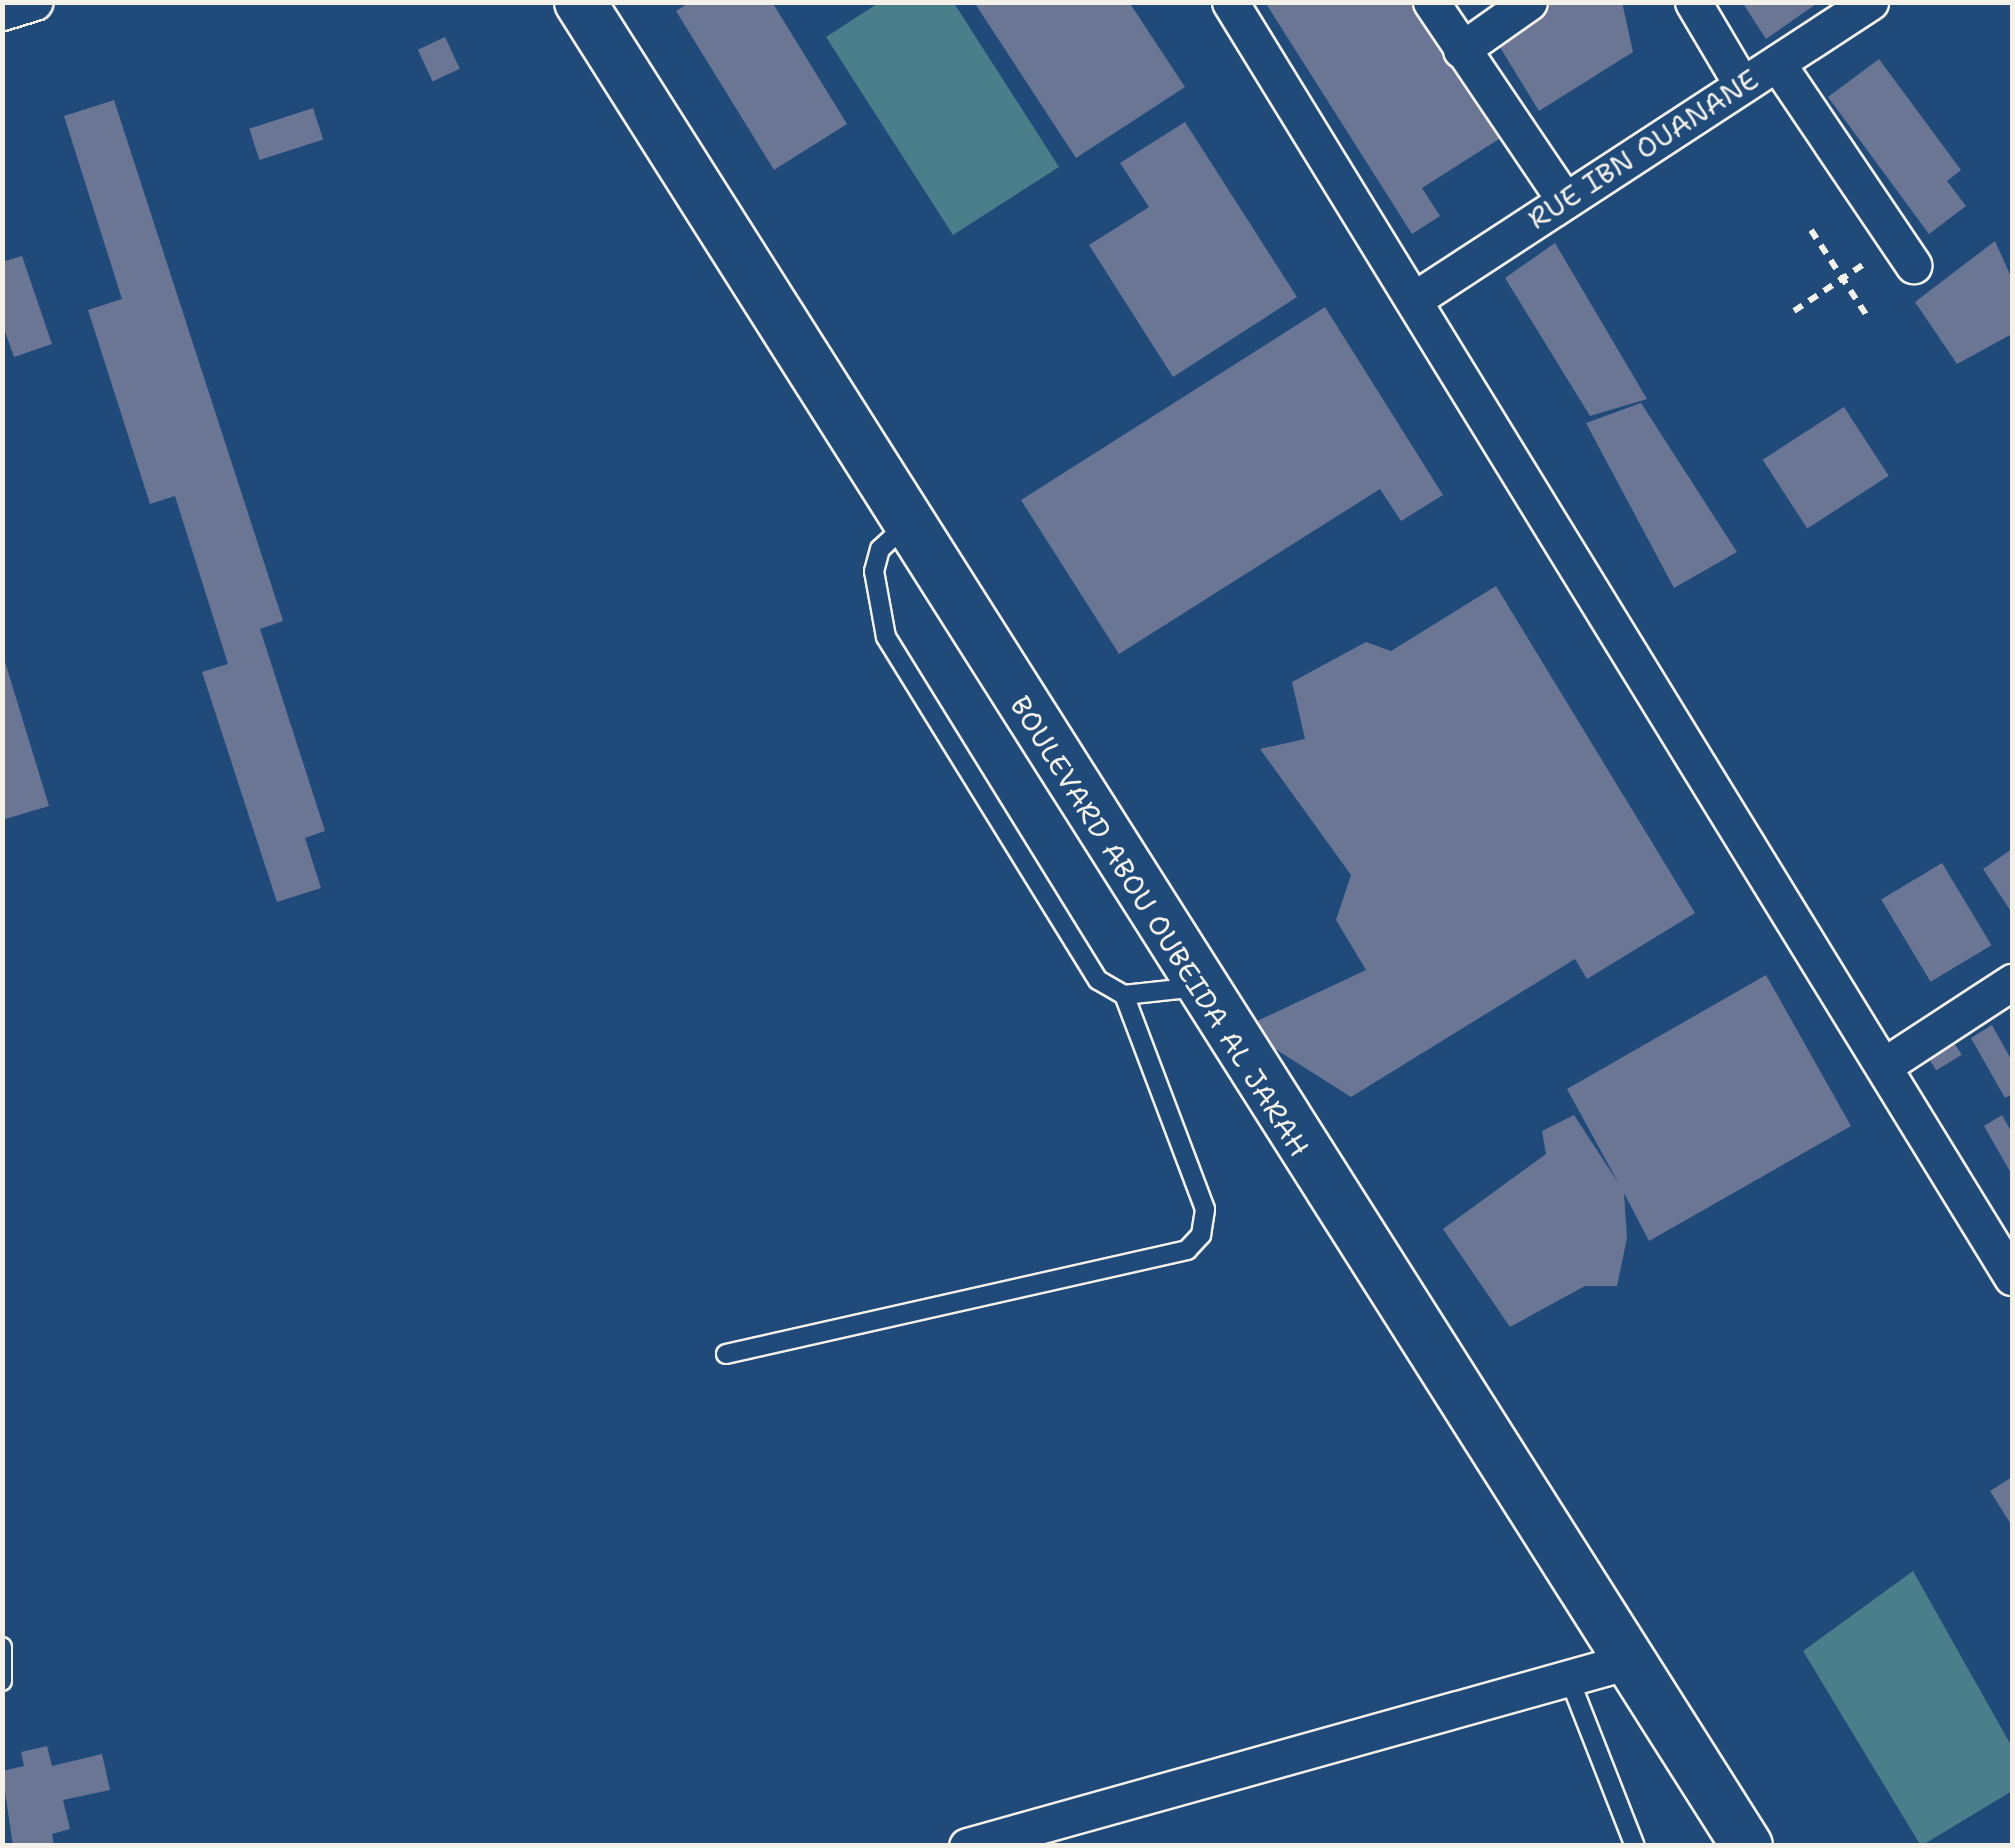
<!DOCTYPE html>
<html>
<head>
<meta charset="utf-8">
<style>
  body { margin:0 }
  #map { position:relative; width:2015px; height:1848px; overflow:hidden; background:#1f4a7a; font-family:"Shantell Sans",sans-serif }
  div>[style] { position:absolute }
  .green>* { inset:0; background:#4a7e8a }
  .building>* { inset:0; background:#6b7694; transform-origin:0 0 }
  .path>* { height:6px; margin-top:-3px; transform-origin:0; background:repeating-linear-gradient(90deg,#f4f1e8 0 10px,transparent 0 18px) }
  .roads { filter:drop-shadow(2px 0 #f4f1e8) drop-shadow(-2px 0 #f4f1e8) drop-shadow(0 2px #f4f1e8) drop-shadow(0 -2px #f4f1e8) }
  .lane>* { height:18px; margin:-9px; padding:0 9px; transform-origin:9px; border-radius:9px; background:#1f4a7a }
  .street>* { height:35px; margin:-17.5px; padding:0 17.5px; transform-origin:17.5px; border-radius:17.5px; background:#1f4a7a }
  .secondary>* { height:50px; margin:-25px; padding:0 25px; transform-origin:25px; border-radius:25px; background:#1f4a7a }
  span { translate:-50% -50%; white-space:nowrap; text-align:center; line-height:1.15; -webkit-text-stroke:8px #1f4a7a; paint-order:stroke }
  .street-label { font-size:28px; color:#f4f1e8 }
  .frame { position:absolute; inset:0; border:5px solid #f4f1e8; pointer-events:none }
</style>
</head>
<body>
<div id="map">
  <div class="green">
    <i style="clip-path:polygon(880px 2px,954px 3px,1059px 167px,953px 235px,826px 37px)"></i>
    <i style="clip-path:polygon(1913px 1571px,2012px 1747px,2012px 1791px,1921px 1846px,1803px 1651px)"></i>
  </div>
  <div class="building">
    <i style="clip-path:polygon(690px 2px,772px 2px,847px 124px,774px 170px,676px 11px)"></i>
    <i style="clip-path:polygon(974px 2px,1129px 2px,1185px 87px,1076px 158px)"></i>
    <i style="clip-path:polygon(1265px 2px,1429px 2px,1510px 132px,1422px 188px,1440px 216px,1412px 234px)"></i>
    <i style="clip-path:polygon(1535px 2px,1622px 2px,1633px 52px,1539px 111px,1490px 31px)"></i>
    <i style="clip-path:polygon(1742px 2px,1819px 2px,1766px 39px)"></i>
    <i style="left:445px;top:37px;width:35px;height:30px;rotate:65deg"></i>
    <i style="clip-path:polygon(1879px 59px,1961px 170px,1947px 181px,1966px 206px,1929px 234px,1828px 97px)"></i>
    <i style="clip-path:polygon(114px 100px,283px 621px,260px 629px,325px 831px,305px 838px,321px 888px,277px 902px,202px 672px,228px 664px,175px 496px,150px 504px,88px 310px,122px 299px,64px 116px)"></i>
    <i style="left:313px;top:108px;width:33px;height:67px;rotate:72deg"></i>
    <i style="clip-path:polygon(1185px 122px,1297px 297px,1173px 377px,1089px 245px,1149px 207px,1120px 163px)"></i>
    <i style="clip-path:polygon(1995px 241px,2012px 279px,2012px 334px,1957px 364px,1915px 302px)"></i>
    <i style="clip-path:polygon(1555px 243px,1647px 399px,1590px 416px,1505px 278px)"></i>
    <i style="clip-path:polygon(22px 256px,52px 344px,14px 357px,2px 323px,2px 262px)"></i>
    <i style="clip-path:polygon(1325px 307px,1443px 495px,1401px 521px,1380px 489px,1119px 654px,1021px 500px)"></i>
    <i style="clip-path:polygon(1641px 403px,1737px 552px,1674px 588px,1586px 423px)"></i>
    <i style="left:1844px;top:407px;width:82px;height:97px;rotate:57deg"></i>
    <i style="clip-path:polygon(1496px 586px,1695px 913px,1587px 979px,1575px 959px,1351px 1097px,1242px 1028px,1366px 970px,1336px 920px,1351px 875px,1260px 749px,1305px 739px,1292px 682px,1366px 642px,1391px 651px)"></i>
    <i style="clip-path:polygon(2px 652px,49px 806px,2px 820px)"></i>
    <i style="clip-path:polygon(2012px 849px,2012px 913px,1983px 869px)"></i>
    <i style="left:1942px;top:863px;width:96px;height:71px;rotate:59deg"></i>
    <i style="clip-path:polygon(1766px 975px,1851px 1126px,1649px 1241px,1624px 1193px,1627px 1238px,1617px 1286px,1585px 1286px,1510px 1327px,1443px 1229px,1546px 1154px,1542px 1131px,1574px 1115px,1619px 1184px,1567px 1089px)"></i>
    <i style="clip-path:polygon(1992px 1025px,2012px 1061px,2012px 1094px,2005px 1098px,1971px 1038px)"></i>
    <i style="left:1950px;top:1036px;width:22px;height:30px;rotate:58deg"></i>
    <i style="clip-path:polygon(2002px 1115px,2012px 1133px,2012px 1175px,1984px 1126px)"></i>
    <i style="clip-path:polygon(2012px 1477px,2012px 1526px,1990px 1491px)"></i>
    <i style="clip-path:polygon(47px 1746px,52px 1766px,102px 1754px,110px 1790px,63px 1800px,70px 1829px,52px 1834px,54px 1846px,13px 1846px,2px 1771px,24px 1766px,21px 1752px)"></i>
  </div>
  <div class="path">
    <i style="left:1811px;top:230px;width:106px;rotate:56.9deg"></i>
    <i style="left:1794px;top:311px;width:88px;rotate:-33.9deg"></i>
  </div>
  <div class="roads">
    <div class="lane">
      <i style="left:906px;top:525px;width:35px;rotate:137deg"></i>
      <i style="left:880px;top:549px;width:23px;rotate:105deg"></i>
      <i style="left:874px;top:571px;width:67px;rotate:79.7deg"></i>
      <i style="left:886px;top:637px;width:403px;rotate:58.3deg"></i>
      <i style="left:1098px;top:980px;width:30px;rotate:30deg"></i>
      <i style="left:1124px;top:995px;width:74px;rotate:-6.2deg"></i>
      <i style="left:726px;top:1354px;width:473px;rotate:-12.7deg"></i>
      <i style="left:1187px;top:1250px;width:21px;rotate:-47deg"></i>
      <i style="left:1201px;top:1235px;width:26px;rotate:-81deg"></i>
      <i style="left:1205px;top:1209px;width:229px;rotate:-110.7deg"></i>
      <i style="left:2px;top:1647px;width:34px;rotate:90deg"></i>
      <i style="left:1569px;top:1678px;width:180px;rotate:68.6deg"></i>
    </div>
    <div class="street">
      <i style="left:1230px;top:2px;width:1496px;rotate:58.48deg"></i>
      <i style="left:1431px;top:2px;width:236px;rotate:56deg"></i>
      <i style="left:1693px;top:2px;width:96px;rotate:59.4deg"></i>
      <i style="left:2px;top:12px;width:34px;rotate:-17deg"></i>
      <i style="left:1461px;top:50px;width:83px;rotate:-35.2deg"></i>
      <i style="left:1777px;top:63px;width:244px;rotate:56deg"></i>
      <i style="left:1418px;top:297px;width:540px;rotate:-33.13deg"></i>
      <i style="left:1885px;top:1065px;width:152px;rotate:-33.2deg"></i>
      <i style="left:967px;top:1846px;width:687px;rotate:-15.61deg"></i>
    </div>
    <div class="secondary">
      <i style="left:580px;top:2px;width:2182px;rotate:57.67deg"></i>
    </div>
  </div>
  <div class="street-label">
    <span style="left:1643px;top:149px;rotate:-33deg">RUE IBN OUANANE</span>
    <span style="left:1160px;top:926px;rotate:58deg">BOULEVARD ABOU OUBEIDA AL JARAH</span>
  </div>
  <div class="frame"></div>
</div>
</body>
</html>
